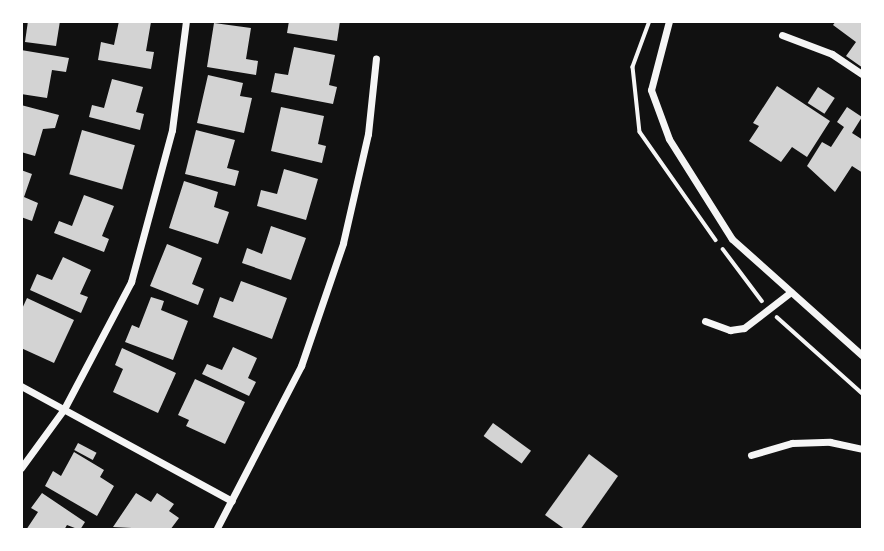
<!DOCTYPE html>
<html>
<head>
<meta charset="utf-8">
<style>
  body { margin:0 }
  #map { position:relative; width:884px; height:551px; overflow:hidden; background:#111; font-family:"DejaVu Sans",sans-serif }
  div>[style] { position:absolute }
  .building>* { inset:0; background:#d3d3d3; transform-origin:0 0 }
  .path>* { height:3.5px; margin:-1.75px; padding:0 1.75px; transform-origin:1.75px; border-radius:1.75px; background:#f5f5f5 }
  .minor>* { height:7px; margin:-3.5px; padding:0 3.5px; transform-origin:3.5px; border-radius:3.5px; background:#f5f5f5 }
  span { translate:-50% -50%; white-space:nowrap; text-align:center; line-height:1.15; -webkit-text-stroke:7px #fff; paint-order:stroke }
  .frame { position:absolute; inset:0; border:23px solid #fff; pointer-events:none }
</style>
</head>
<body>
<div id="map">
  <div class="building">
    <i style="clip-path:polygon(28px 21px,60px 21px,56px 46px,25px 42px)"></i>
    <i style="clip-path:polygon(119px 21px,151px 22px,146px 51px,154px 52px,151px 69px,98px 60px,101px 42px,114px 45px)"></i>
    <i style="clip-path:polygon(289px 21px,340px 21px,337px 41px,287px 33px)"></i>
    <i style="clip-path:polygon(836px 21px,863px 21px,863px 68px,846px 56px,856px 42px,833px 25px)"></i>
    <i style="clip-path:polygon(214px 23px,251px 28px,246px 59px,258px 61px,256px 75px,207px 67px)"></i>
    <i style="clip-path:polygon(294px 47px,335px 55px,329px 85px,337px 87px,333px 104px,271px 92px,275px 73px,288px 75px)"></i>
    <i style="clip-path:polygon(21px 50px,69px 58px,66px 72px,52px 70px,47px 98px,21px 94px)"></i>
    <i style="clip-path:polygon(208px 75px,243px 83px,240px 96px,252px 98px,244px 133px,197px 123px)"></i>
    <i style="clip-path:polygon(112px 79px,143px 87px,136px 112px,144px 114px,140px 130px,89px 117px,92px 105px,104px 108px)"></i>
    <i style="clip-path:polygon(777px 86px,830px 121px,807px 157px,792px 147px,781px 162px,749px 141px,759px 126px,753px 123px)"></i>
    <i style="left:818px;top:87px;width:20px;height:19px;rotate:33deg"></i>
    <i style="clip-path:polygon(21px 105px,59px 115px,55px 128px,43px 129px,35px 156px,21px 152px)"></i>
    <i style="clip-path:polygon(281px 107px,324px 116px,318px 144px,326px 146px,322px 163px,271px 151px)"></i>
    <i style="clip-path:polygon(847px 107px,862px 117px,852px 133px,863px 140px,863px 173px,852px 166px,835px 192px,807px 166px,822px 142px,831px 147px,844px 127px,837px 122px)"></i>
    <i style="left:82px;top:130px;width:55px;height:46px;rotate:16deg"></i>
    <i style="clip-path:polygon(196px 130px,235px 140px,227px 168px,239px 171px,235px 186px,185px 174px)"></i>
    <i style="clip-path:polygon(284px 169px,318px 179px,306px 220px,257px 206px,261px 190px,277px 194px)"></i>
    <i style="clip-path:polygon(21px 170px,32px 174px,24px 197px,38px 203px,32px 221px,21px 217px)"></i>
    <i style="clip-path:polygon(184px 181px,218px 192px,214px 207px,229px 212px,218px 244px,169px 228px)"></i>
    <i style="clip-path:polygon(84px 195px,114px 206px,102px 236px,109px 239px,104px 252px,54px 233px,59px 221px,72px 226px)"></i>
    <i style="clip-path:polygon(271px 226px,306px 238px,291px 280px,242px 263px,247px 248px,262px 254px)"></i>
    <i style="clip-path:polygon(167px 244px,202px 258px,192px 284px,204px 289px,198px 305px,150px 286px)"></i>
    <i style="clip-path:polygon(63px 257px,91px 270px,80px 294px,88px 297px,81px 313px,30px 290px,37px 274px,52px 280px)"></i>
    <i style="clip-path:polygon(241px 281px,287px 298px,272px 339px,213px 317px,220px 297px,233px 302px)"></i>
    <i style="clip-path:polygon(151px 297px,164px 301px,161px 310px,188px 321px,173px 360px,125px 342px,132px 325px,139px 328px)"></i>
    <i style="clip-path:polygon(27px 298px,74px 320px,54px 363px,21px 348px,21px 311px)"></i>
    <i style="clip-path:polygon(233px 347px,257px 358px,248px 378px,256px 382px,249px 396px,202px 374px,207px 364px,222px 370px)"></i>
    <i style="clip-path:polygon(122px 348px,176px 373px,158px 413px,113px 392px,123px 369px,115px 365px)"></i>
    <i style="clip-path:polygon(195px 379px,245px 402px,225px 444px,186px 426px,189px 420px,178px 415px)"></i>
    <i style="left:493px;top:423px;width:47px;height:16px;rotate:36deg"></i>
    <i style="left:78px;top:443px;width:21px;height:8px;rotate:28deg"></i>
    <i style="clip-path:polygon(74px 452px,104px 470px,100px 477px,114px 486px,97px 516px,45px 486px,53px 471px,61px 476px)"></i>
    <i style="clip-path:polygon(589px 454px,618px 476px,580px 530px,566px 530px,545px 515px)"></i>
    <i style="clip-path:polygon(42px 493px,85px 522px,80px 530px,67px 525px,64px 530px,26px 530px,38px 512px,31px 508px)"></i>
    <i style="clip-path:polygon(136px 493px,151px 502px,157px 493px,174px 504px,169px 511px,179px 518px,170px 530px,113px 527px)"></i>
  </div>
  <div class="path">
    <i style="left:650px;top:21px;width:49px;rotate:110.3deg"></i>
    <i style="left:633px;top:67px;width:65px;rotate:83.9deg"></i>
    <i style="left:640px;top:132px;width:132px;rotate:54.9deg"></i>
    <i style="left:723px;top:249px;width:65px;rotate:53.1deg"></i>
    <i style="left:777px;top:317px;width:115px;rotate:41.8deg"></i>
  </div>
  <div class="minor">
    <i style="left:669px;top:21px;width:71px;rotate:104.6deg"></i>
    <i style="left:651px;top:90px;width:52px;rotate:69.8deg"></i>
    <i style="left:669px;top:139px;width:118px;rotate:57.8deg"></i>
    <i style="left:732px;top:239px;width:176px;rotate:41.8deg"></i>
    <i style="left:782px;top:35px;width:53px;rotate:20.8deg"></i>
    <i style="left:832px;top:54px;width:37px;rotate:34deg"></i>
    <i style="left:705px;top:321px;width:27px;rotate:20deg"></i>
    <i style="left:730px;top:330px;width:14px;rotate:-8deg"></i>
    <i style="left:744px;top:328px;width:59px;rotate:-37.5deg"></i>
    <i style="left:21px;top:386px;width:240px;rotate:28.6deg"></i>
    <i style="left:751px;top:455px;width:43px;rotate:-16.3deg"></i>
    <i style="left:792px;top:443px;width:38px;rotate:-2deg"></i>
    <i style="left:830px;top:442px;width:34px;rotate:12deg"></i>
    <i style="left:21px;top:468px;width:73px;rotate:-53.9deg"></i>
    <i style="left:64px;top:409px;width:144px;rotate:-62.2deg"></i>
    <i style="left:131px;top:282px;width:157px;rotate:-74.9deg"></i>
    <i style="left:172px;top:130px;width:110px;rotate:-82.7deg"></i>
    <i style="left:216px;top:530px;width:185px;rotate:-62.6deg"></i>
    <i style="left:301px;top:366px;width:130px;rotate:-71.1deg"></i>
    <i style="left:343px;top:243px;width:112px;rotate:-77.1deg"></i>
    <i style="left:368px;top:134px;width:76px;rotate:-84deg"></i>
  </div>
  <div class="frame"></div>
</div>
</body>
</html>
